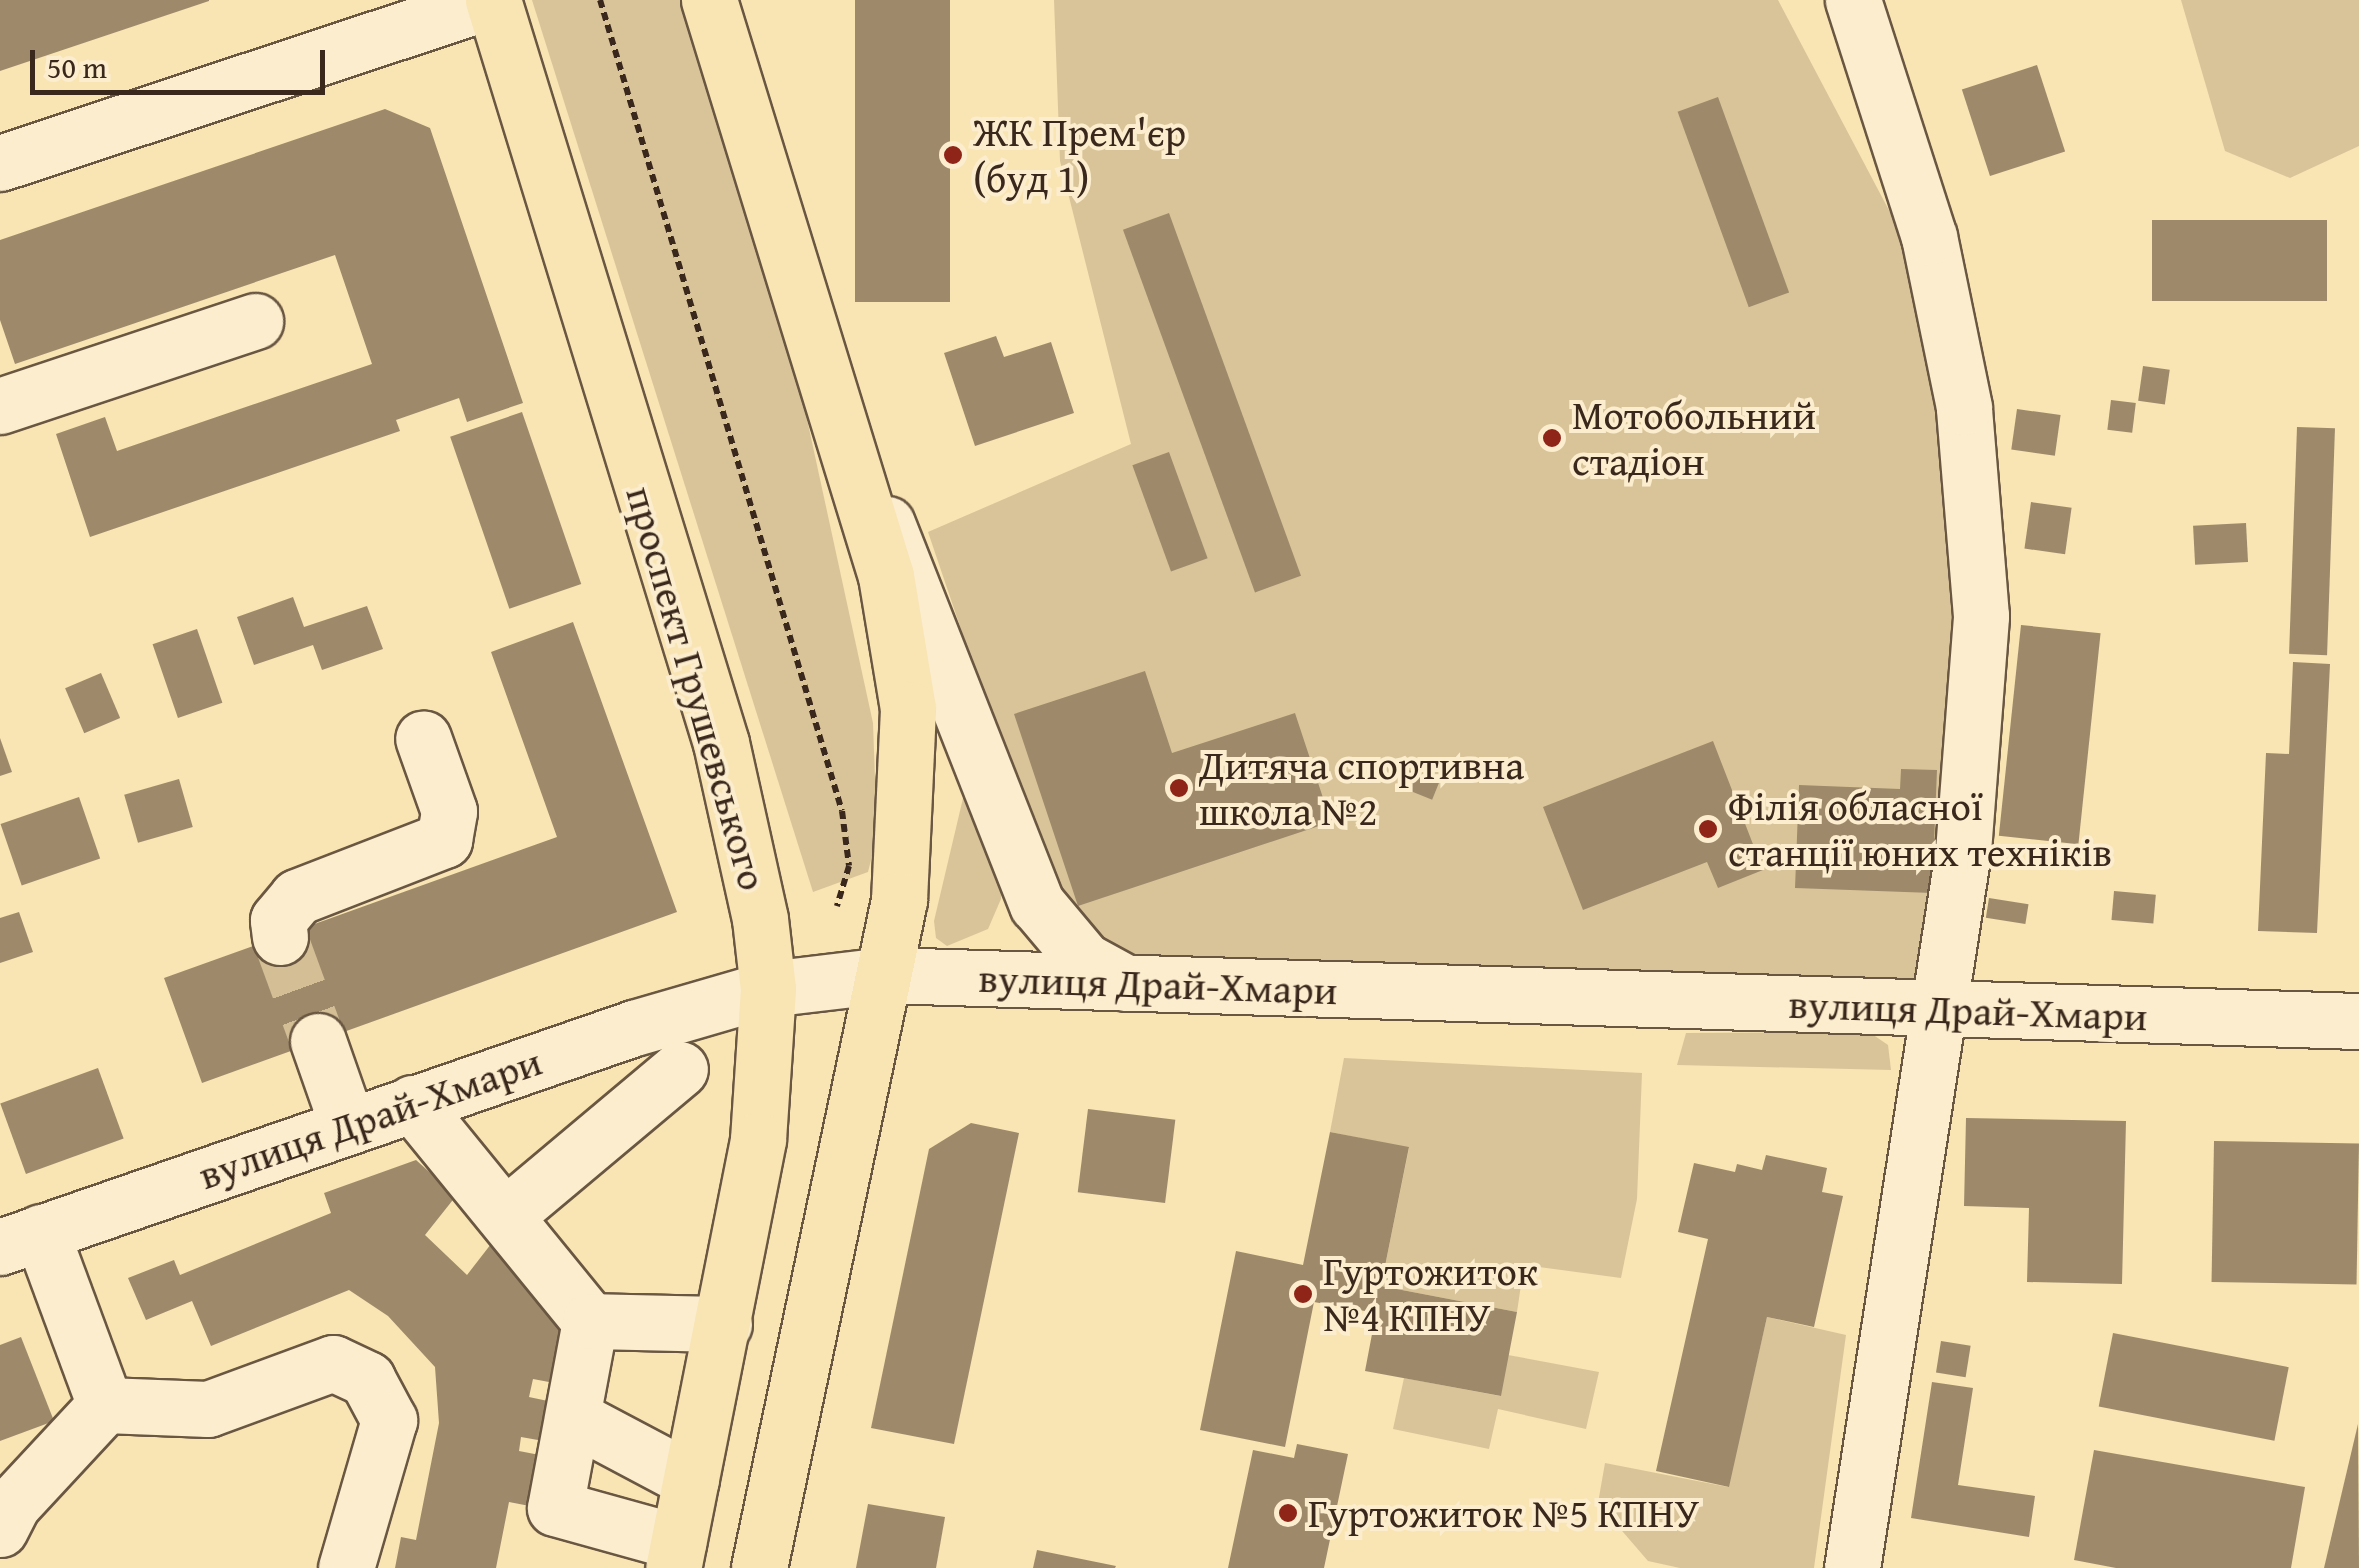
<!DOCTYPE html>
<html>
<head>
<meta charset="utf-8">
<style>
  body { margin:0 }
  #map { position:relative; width:2359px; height:1568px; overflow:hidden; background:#f9e4b3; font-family:"Gentium Book Plus",serif }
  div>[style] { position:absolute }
  .green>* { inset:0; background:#d9c499 }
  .building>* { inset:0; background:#9e8a6b; transform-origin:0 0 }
  .minor-tunnel>* { height:55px; margin-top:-27.5px; transform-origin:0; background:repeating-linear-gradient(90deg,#d3be95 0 55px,transparent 0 83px) }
  .path>* { height:6px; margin-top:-3px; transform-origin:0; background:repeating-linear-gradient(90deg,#3b281c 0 8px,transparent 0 13px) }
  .roads { filter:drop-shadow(2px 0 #6a5742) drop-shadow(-2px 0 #6a5742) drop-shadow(0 2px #6a5742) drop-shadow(0 -2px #6a5742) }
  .minor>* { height:55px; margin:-27.5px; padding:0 27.5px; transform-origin:27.5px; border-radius:27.5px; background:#fbedce }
  .major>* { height:55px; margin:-27.5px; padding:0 27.5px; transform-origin:27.5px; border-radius:27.5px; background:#f9e4b3 }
  .dots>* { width:28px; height:28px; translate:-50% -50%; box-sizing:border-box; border:5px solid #fbedce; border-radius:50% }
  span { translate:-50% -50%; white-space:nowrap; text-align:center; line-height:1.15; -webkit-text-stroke:8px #fbedce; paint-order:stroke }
  .poi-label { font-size:40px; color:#3b281c }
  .left { translate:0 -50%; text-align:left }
  .street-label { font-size:40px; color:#3b281c }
  .scale { position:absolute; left:30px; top:50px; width:295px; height:45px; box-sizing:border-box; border:5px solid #3b281c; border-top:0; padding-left:12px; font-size:30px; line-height:35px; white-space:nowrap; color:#3b281c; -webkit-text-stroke:8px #fbedce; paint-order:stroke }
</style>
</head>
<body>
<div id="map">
  <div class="green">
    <i style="clip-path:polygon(532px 0,681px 0,795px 364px,873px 723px,877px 836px,868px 872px,813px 892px)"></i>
    <i style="clip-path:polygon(1054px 0,1778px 0,1902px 235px,1936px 357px,1952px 520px,1950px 801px,1922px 984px,1110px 953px,1052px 897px,928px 532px,1131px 444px,1060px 161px)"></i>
    <i style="clip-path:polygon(2181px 0,2359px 0,2359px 146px,2290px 178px,2225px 151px)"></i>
    <i style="clip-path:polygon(964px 794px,1001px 879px,1001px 899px,988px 929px,947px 946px,936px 938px,934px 921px)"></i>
    <i style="clip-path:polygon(1869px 1032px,1888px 1045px,1891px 1070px,1677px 1065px,1686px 1033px)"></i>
    <i style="clip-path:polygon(1344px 1058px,1642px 1073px,1637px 1199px,1621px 1278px,1524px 1265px,1517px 1312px,1381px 1286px,1409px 1148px,1330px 1132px)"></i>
    <i style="clip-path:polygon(1767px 1317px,1846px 1335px,1814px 1568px,1680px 1568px,1648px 1561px,1598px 1503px,1605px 1463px,1728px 1487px)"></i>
    <i style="clip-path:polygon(1508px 1355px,1599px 1372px,1586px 1429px,1498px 1409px,1489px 1449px,1393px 1429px,1404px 1378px,1500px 1396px)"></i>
  </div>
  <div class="building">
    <i style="clip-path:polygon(0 0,209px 0,209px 1px,0 71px)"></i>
    <i style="left:855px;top:0;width:95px;height:302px"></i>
    <i style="left:2037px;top:65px;width:91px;height:79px;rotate:72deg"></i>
    <i style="left:1718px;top:97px;width:208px;height:43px;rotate:70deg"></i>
    <i style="clip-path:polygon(385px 109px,430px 128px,523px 403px,467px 422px,459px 398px,396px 420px,400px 431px,90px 537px,56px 434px,105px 417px,117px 451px,372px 364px,335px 255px,15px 364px,0 320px,0 240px)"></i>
    <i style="left:1169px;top:213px;width:386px;height:49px;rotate:70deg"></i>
    <i style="left:2152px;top:220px;width:175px;height:81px"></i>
    <i style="clip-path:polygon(996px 336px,1004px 357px,1051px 342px,1074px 413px,975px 446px,944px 353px)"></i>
    <i style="left:2143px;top:366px;width:27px;height:35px;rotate:8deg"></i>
    <i style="left:2111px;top:400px;width:25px;height:30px;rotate:7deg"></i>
    <i style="left:2017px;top:409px;width:44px;height:41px;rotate:8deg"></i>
    <i style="left:522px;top:412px;width:182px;height:76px;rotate:71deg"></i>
    <i style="left:2297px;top:427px;width:38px;height:227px;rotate:2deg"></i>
    <i style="left:1169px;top:452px;width:113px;height:39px;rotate:70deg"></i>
    <i style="left:2031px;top:502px;width:41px;height:47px;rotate:8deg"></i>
    <i style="left:2246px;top:523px;width:39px;height:53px;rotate:87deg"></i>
    <i style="clip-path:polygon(293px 597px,304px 627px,367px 606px,383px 649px,322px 670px,313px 645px,254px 665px,237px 617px)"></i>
    <i style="clip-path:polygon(573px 622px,677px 912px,202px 1083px,164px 978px,557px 837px,491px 652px)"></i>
    <i style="left:2021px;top:625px;width:80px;height:212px;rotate:6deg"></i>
    <i style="left:197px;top:629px;width:78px;height:47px;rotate:71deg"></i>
    <i style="clip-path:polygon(2293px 662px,2330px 664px,2317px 933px,2258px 931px,2266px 753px,2289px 754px)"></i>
    <i style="clip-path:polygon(1145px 671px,1172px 753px,1295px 713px,1331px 822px,1078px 906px,1014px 714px)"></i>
    <i style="left:101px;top:673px;width:49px;height:39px;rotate:67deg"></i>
    <i style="clip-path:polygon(0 738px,12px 772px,0 776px)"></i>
    <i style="clip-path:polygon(1713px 741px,1763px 870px,1718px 888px,1707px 862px,1583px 910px,1543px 807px)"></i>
    <i style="left:1404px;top:768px;width:38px;height:19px;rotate:22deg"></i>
    <i style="clip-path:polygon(1901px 769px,1937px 770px,1932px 893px,1795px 888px,1799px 785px,1900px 789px)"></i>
    <i style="left:179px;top:779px;width:50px;height:57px;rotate:74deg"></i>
    <i style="left:79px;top:797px;width:65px;height:83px;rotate:71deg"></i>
    <i style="left:2114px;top:891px;width:42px;height:29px;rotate:5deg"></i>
    <i style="left:1989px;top:898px;width:40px;height:20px;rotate:9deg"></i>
    <i style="clip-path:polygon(19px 912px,33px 952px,0 963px,0 918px)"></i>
    <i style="left:98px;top:1068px;width:75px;height:104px;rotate:70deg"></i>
    <i style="left:1088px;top:1109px;width:88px;height:84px;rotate:7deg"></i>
    <i style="clip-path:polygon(1966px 1118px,2126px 1121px,2122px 1284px,2027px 1282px,2029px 1208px,1964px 1206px)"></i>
    <i style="clip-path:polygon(971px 1123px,1019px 1133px,954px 1444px,871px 1428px,929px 1149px)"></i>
    <i style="clip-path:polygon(1330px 1132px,1409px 1147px,1381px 1286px,1517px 1312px,1501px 1396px,1365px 1371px,1376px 1313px,1314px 1302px,1285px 1447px,1200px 1430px,1236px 1251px,1303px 1265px)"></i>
    <i style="left:2214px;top:1141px;width:145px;height:141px;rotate:1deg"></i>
    <i style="clip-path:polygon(1766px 1155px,1827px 1168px,1822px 1192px,1843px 1196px,1814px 1327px,1767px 1317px,1729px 1487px,1656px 1471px,1708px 1239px,1678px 1232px,1694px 1163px,1735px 1172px,1737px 1164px,1762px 1170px)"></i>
    <i style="clip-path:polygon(416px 1160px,456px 1196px,425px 1235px,467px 1275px,491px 1244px,530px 1273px,562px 1320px,549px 1382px,533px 1379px,529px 1397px,562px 1404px,555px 1443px,521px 1437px,519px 1451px,550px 1457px,540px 1508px,509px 1502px,496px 1568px,395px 1568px,401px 1537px,416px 1540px,439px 1423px,435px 1367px,388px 1316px,349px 1290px,211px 1346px,192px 1301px,146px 1320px,128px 1278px,174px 1260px,180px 1275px,331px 1213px,324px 1193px)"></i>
    <i style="left:2113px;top:1333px;width:179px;height:75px;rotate:11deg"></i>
    <i style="clip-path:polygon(21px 1337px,54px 1421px,0 1441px,0 1345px)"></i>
    <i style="left:1941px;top:1341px;width:30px;height:32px;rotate:9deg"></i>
    <i style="clip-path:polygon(1932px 1382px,1973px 1388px,1958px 1485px,2035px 1496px,2029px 1537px,1911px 1518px)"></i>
    <i style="clip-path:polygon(2358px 1424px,2359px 1568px,2324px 1568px)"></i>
    <i style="clip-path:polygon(1297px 1444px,1348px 1454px,1324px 1568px,1228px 1568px,1253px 1450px,1294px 1458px)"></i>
    <i style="clip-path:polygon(2094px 1450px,2305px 1487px,2291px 1568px,2116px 1568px,2074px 1560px)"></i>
    <i style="clip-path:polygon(868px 1504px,945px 1517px,936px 1568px,856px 1568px)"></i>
    <i style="clip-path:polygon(1037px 1550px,1116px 1566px,1115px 1568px,1033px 1568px)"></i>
  </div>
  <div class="minor-tunnel">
    <i style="left:280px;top:937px;width:111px;rotate:69.9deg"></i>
  </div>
  <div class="path">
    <i style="left:600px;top:0;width:846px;rotate:73.39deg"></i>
    <i style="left:842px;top:811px;width:55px;rotate:82.7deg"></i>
    <i style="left:849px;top:866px;width:42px;rotate:106.7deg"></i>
  </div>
  <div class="roads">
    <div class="minor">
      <i style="left:0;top:163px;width:519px;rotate:-18.3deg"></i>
      <i style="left:0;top:406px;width:269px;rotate:-18.4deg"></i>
      <i style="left:887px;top:524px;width:409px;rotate:68.5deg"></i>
      <i style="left:1037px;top:904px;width:73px;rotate:50deg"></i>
      <i style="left:1084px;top:960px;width:48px;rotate:28.7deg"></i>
      <i style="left:280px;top:937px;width:17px;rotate:-97deg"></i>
      <i style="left:278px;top:920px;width:30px;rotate:-50deg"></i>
      <i style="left:297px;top:897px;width:158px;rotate:-21.2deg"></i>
      <i style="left:444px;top:840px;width:29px;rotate:-80deg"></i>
      <i style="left:449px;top:811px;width:77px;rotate:-109.6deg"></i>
      <i style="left:318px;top:1041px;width:88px;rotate:70.7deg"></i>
      <i style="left:412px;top:1103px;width:281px;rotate:50.8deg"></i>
      <i style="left:590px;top:1321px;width:190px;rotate:100.6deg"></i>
      <i style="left:555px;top:1508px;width:128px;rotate:15.5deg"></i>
      <i style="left:506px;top:1215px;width:227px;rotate:-40deg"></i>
      <i style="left:41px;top:1232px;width:184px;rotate:69.7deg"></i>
      <i style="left:0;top:1247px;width:671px;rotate:-19.06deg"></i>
      <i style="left:634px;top:1028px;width:140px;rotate:-16.2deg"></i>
      <i style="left:768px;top:989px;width:119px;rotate:-6.8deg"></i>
      <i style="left:886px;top:975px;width:1474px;rotate:1.79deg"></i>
      <i style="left:590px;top:1321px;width:134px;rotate:1.3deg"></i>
      <i style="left:576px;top:1419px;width:130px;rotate:27.9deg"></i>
      <i style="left:0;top:1529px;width:27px;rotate:-63deg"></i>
      <i style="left:12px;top:1505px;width:137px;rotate:-47.1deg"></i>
      <i style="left:105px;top:1405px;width:103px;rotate:2.2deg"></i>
      <i style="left:208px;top:1409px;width:133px;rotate:-20.2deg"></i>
      <i style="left:333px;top:1363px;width:38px;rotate:25deg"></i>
      <i style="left:367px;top:1379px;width:47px;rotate:61.8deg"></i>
      <i style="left:389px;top:1420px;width:154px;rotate:106.2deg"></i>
      <i style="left:1852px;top:1568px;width:726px;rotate:-81.2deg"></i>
      <i style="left:1963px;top:851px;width:236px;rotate:-85.6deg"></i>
      <i style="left:1981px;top:616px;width:210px;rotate:-94.7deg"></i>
      <i style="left:1964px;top:407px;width:174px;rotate:-101.6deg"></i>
      <i style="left:1929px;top:237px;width:249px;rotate:-107.8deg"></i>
    </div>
    <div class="major">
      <i style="left:493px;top:0;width:777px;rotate:72.94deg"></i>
      <i style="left:721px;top:743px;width:180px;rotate:77.5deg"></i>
      <i style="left:760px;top:919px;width:70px;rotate:83.5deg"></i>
      <i style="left:768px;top:989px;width:151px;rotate:93.8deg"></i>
      <i style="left:758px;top:1140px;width:436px;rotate:101.2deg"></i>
      <i style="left:709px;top:0;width:603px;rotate:72.92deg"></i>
      <i style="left:886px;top:576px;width:135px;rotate:80.6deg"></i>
      <i style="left:908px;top:709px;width:191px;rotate:92.7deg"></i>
      <i style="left:899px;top:900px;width:683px;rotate:101.84deg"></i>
    </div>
  </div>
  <div class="dots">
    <i style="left:953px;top:155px;background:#8f2418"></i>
    <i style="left:1552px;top:438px;background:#8f2418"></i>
    <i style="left:1179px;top:788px;background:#8f2418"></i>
    <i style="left:1708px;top:829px;background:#8f2418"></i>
    <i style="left:1303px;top:1294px;background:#8f2418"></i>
    <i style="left:1288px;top:1513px;background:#8f2418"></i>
  </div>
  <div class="poi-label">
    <span class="left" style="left:973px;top:155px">ЖК Прем'єр<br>(буд 1)</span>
    <span class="left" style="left:1572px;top:438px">Мотобольний<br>стадіон</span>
    <span class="left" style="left:1199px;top:788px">Дитяча спортивна<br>школа №2</span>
    <span class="left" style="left:1728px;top:829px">Філія обласної<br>станції юних техніків</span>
    <span class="left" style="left:1323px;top:1294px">Гуртожиток<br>№4 КПНУ</span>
    <span class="left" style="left:1308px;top:1513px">Гуртожиток №5 КПНУ</span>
  </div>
  <div class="street-label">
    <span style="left:697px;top:688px;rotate:74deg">проспект Грушевського</span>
    <span style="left:1158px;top:984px;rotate:2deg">вулиця Драй-Хмари</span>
    <span style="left:1968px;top:1010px;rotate:2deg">вулиця Драй-Хмари</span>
    <span style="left:370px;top:1118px;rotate:-19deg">вулиця Драй-Хмари</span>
  </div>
  <div class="scale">50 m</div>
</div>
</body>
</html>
